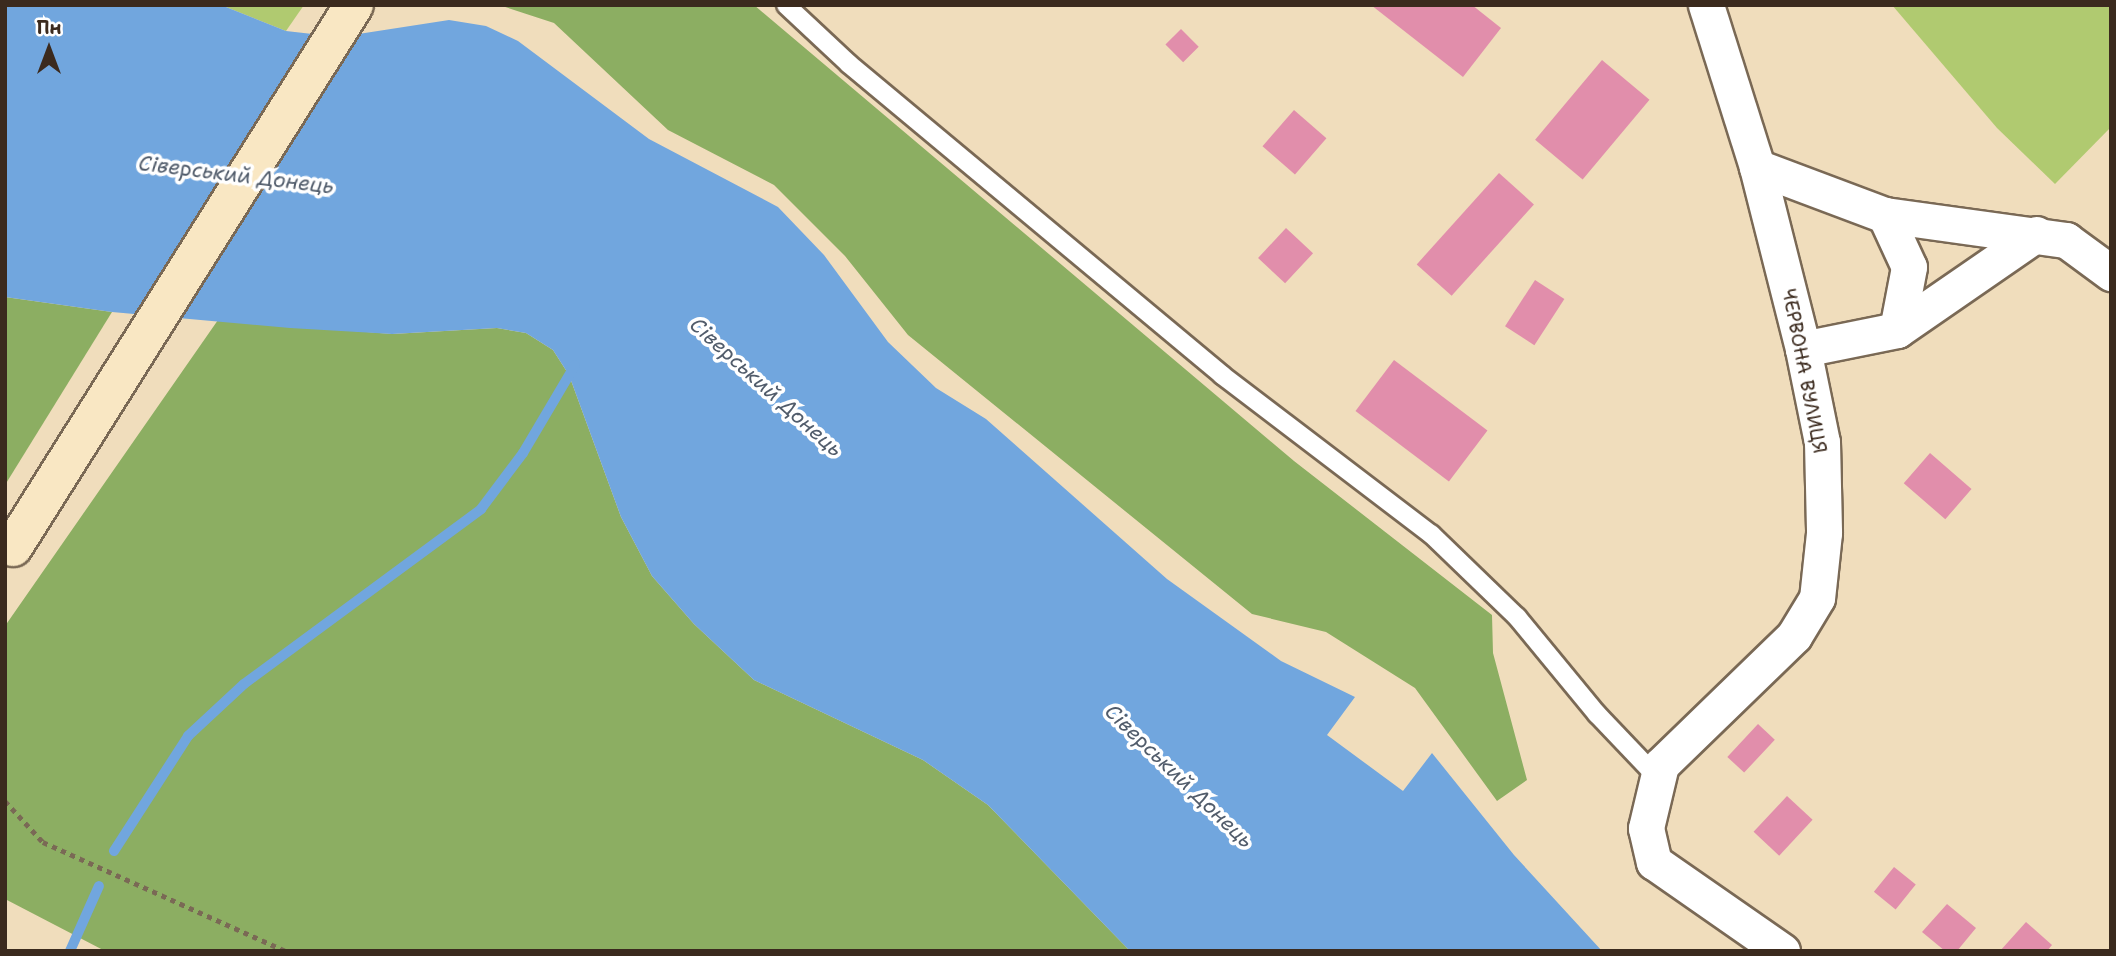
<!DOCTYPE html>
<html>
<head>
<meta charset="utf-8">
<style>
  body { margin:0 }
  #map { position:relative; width:2116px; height:956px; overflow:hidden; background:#f0ddbc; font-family:"Shantell Sans",sans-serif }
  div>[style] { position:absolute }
  .green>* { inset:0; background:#b0ca70 }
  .forest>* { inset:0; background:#8cae62 }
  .water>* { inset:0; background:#71a6de }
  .stream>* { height:10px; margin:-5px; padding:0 5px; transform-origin:5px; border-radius:5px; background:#71a6de }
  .building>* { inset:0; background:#e18eab; transform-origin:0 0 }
  .path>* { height:4.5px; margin-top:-2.25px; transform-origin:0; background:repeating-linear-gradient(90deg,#7a6955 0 5px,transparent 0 10px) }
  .roads { filter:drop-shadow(2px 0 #7a6955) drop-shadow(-2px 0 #7a6955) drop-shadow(0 2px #7a6955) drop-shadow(0 -2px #7a6955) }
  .lane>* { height:18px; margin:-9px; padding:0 9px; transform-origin:9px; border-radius:9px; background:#fff }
  .street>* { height:35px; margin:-17.5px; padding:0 17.5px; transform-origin:17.5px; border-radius:17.5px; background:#fff }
  .secondary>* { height:38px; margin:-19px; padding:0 19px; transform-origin:19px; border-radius:19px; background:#f9e7c3 }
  span { translate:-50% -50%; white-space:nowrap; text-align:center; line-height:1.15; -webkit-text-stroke:7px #fff; paint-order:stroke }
  .street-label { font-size:19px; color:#3b2a1e }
  .water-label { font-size:21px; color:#515c6b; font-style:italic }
  .frame { position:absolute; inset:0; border:7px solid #3b2a1e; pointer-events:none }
  .north { position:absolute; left:14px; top:14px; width:70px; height:70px; -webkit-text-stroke:5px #fff; paint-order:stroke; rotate:0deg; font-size:19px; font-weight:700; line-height:28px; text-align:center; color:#3b2a1e }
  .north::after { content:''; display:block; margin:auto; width:24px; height:32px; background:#3b2a1e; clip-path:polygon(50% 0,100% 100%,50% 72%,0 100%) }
</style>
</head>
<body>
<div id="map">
  <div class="green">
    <i style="clip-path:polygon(221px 5px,304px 5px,286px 31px)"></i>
    <i style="clip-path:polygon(1892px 5px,2111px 5px,2111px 127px,2055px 184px,1997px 128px)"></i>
  </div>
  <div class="forest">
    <i style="clip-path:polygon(499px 5px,754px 5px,1294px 461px,1492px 615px,1493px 653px,1527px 780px,1497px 801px,1415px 688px,1326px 632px,1252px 614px,908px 335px,845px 256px,774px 185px,668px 130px,554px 23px)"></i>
    <i style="clip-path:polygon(5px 297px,112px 312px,5px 485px)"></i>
    <i style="clip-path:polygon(218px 320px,392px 334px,497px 328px,526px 333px,553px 350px,569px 375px,621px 517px,652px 576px,694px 624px,754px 680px,923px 760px,988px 805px,1130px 951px,105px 951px,5px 899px,5px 626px)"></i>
  </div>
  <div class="water">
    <i style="clip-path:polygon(5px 5px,221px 5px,286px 31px,339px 37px,449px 20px,486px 26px,518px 41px,649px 139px,778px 207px,824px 255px,888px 342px,936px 388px,986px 419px,1167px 579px,1281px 661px,1355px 697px,1327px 735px,1403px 791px,1432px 753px,1514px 855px,1602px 951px,1130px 951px,988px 805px,923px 760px,754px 680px,694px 624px,652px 576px,621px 517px,569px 375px,553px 350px,526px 333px,497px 328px,392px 334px,290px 328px,112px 312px,5px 297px)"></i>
  </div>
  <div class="stream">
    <i style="left:114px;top:851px;width:137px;rotate:-57.2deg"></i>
    <i style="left:188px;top:736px;width:76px;rotate:-42.9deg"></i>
    <i style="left:244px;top:684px;width:295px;rotate:-36.4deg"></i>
    <i style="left:481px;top:509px;width:70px;rotate:-53.1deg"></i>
    <i style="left:523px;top:453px;width:102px;rotate:-59.4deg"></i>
    <i style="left:70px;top:951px;width:71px;rotate:-66deg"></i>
  </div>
  <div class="building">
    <i style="clip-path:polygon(1371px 5px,1472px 5px,1501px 28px,1463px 77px)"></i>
    <i style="left:1181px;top:29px;width:25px;height:22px;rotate:45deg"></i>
    <i style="left:1602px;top:60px;width:62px;height:104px;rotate:40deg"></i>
    <i style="left:1294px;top:110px;width:43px;height:48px;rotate:41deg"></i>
    <i style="left:1499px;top:173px;width:47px;height:123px;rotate:42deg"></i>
    <i style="left:1286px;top:228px;width:37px;height:41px;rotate:43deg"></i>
    <i style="left:1535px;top:280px;width:35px;height:55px;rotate:33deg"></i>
    <i style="left:1394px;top:360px;width:117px;height:64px;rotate:37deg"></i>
    <i style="left:1930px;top:453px;width:55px;height:40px;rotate:41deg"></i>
    <i style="left:1758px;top:724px;width:23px;height:45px;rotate:43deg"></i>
    <i style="left:1787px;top:796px;width:35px;height:49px;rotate:43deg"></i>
    <i style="left:1894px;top:867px;width:28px;height:32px;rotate:39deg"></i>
    <i style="clip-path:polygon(1947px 904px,1976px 928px,1957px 951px,1945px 951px,1922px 932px)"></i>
    <i style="clip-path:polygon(2026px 922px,2052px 945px,2047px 951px,2000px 951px)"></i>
  </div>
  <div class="path">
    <i style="left:5px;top:801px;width:56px;rotate:47.2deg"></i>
    <i style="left:43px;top:842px;width:265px;rotate:24.2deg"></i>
  </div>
  <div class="roads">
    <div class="lane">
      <i style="left:786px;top:5px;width:86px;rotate:43.1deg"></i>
      <i style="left:849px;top:64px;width:486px;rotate:39.8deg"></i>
      <i style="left:1222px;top:375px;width:263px;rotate:37.3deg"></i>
      <i style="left:1431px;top:534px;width:120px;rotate:44deg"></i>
      <i style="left:1517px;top:617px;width:126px;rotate:50.5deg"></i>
      <i style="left:1597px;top:714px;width:88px;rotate:46.4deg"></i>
    </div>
    <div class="street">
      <i style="left:1706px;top:5px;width:170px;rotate:72.5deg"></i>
      <i style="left:1757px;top:167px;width:188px;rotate:75.8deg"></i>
      <i style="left:1803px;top:349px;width:95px;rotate:78.5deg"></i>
      <i style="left:1822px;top:442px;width:91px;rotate:88.7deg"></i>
      <i style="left:1824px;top:533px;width:65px;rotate:96.1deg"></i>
      <i style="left:1817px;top:598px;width:44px;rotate:121.2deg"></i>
      <i style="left:1794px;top:636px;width:185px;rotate:135.9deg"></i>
      <i style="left:1661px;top:765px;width:65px;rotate:103.4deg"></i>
      <i style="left:1646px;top:828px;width:35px;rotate:77deg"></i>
      <i style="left:1654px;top:862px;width:156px;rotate:34.8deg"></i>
      <i style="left:1757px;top:167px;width:137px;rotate:20.6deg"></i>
      <i style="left:1885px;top:215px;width:183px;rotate:7.9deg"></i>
      <i style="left:2066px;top:240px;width:56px;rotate:36.3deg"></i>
      <i style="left:1885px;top:215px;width:57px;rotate:65.2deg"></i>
      <i style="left:1909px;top:267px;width:64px;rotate:100.8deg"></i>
      <i style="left:1803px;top:349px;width:96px;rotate:-11.4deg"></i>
      <i style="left:1897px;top:330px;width:169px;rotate:-34.6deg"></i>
    </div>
    <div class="secondary">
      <i style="left:13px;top:547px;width:640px;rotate:-57.82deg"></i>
    </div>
  </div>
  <div class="street-label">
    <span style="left:1804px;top:371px;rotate:79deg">ЧЕРВОНА ВУЛИЦЯ</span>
  </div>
  <div class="water-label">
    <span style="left:236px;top:175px;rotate:7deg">Сіверський Донець</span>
    <span style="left:766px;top:387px;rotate:42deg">Сіверський Донець</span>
    <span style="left:1179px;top:776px;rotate:44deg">Сіверський Донець</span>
  </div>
  <div class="frame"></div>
  <div class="north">Пн</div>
</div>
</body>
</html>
